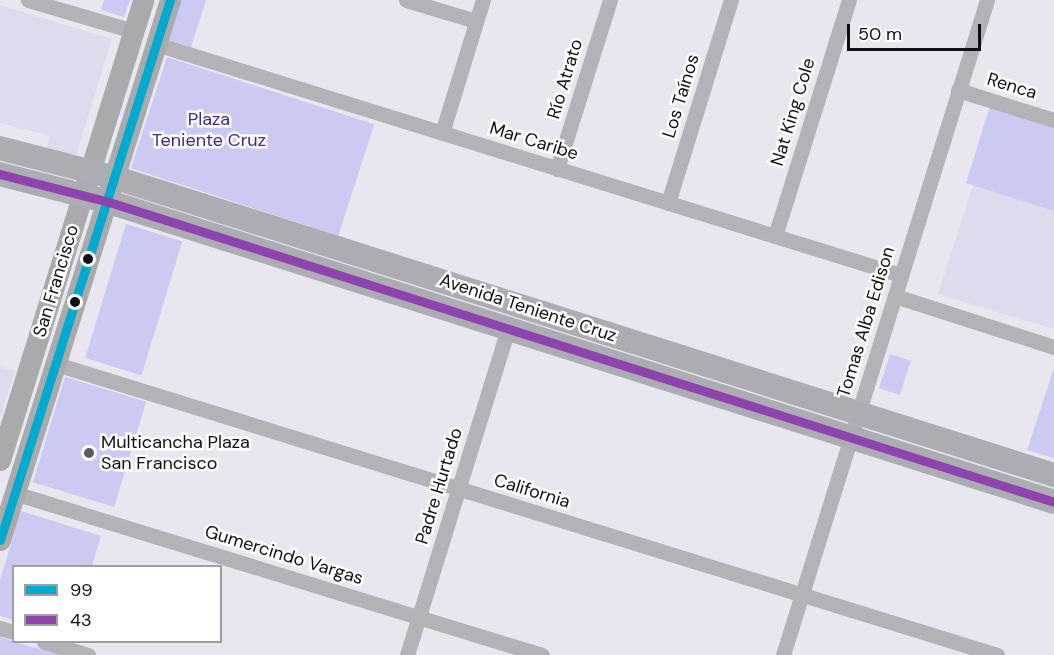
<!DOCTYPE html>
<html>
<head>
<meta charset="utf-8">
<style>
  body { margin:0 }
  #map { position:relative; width:1054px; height:655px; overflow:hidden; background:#e8e7f0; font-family:"DM Sans",sans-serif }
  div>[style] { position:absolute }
  .built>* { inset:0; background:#dddced }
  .green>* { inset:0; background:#ccc9f3; transform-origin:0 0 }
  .minor>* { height:15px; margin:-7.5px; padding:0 7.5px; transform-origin:7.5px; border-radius:7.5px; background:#b3b3b7 }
  .secondary>* { height:21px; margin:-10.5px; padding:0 10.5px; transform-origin:10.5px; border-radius:10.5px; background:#aaaaad }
  .primary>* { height:24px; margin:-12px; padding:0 12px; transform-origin:12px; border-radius:12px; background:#adacb2 }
  .bus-1>* { height:9px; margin:-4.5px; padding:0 4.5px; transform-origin:4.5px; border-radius:4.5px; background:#00a9ce }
  .bus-2>* { height:9px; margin:-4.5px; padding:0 4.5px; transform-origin:4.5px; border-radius:4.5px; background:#8e44ad }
  .dots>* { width:16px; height:16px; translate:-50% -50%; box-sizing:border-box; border:3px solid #fff; border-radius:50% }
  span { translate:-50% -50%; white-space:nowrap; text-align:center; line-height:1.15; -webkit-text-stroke:5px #fff; paint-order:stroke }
  .street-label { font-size:18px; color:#0f0f14 }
  .park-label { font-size:18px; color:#40288a }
  .poi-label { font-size:18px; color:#0f0f14 }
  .left { translate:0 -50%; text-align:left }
  .legend { position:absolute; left:12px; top:565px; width:210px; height:78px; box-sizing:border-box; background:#fff; border:2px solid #9f9fa1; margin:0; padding:8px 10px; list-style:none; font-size:18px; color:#0f0f14 }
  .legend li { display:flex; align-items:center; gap:12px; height:30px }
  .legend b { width:30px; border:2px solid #9f9fa1 }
  .scale { position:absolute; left:847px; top:24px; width:134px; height:27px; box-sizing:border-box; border:3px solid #0f0f14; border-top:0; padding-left:8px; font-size:18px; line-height:21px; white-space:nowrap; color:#0f0f14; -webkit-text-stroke:4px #fff; paint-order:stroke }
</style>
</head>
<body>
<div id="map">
  <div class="built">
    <i style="clip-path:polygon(0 5px,112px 39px,75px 159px,46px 152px,50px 136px,0 123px)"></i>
    <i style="clip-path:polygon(973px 185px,1054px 211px,1054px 329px,938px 294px)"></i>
    <i style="clip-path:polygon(0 367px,15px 371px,0 419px)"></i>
  </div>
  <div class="green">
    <i style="clip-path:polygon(104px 0,130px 0,124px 17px,101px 10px)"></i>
    <i style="clip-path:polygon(179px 0,206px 0,191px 47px,167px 40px)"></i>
    <i style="left:167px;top:57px;width:218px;height:117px;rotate:18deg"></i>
    <i style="clip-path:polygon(990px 106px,1054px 127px,1054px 211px,966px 183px)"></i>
    <i style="left:126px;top:224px;width:59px;height:140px;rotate:17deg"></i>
    <i style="left:890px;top:354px;width:22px;height:36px;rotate:18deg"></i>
    <i style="clip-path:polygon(1054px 368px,1054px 458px,1027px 450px)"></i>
    <i style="left:65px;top:377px;width:85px;height:110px;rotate:17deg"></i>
    <i style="clip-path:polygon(21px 511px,101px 536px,92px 566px,14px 566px,13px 620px,0 616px,0 580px)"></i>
    <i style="clip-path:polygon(0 636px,14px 642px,61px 655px,0 655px)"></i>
  </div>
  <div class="minor">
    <i style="left:28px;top:0;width:109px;rotate:16.4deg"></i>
    <i style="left:406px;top:0;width:73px;rotate:16.7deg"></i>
    <i style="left:156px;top:44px;width:780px;rotate:17.23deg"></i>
    <i style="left:958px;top:90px;width:101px;rotate:17.4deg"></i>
    <i style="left:442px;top:133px;width:139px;rotate:-72.9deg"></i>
    <i style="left:557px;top:169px;width:177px;rotate:-72.6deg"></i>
    <i style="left:668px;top:203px;width:213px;rotate:-72.8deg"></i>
    <i style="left:775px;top:236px;width:247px;rotate:-72.6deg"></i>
    <i style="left:895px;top:296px;width:167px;rotate:17.8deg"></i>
    <i style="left:56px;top:364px;width:985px;rotate:17.18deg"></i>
    <i style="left:14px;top:493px;width:552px;rotate:17.06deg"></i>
    <i style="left:0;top:628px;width:15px;rotate:16deg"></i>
    <i style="left:44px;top:642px;width:46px;rotate:16.5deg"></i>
    <i style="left:407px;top:655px;width:341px;rotate:-72.8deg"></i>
    <i style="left:783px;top:655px;width:686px;rotate:-72.7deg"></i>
  </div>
  <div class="secondary">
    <i style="left:0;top:460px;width:482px;rotate:-72.7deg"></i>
    <i style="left:0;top:540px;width:566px;rotate:-72.53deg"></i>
  </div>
  <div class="primary">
    <i style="left:0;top:148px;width:120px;rotate:14.5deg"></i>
    <i style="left:116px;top:178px;width:984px;rotate:17.57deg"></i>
    <i style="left:0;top:174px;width:113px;rotate:14.4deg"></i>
    <i style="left:109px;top:202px;width:991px;rotate:17.61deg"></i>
  </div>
  <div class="bus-1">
    <i style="left:0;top:540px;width:566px;rotate:-72.53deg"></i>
  </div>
  <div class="bus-2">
    <i style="left:0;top:174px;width:113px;rotate:14.4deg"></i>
    <i style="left:109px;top:202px;width:991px;rotate:17.61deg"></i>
  </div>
  <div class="dots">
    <i style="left:88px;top:259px;background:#0f0f14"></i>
    <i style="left:75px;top:302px;background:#0f0f14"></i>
    <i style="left:89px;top:453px;background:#5b5b61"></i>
  </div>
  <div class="street-label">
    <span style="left:565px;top:79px;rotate:-73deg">Río Atrato</span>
    <span style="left:1012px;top:86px;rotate:17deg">Renca</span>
    <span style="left:681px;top:96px;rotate:-73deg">Los Taínos</span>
    <span style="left:793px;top:112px;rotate:-73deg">Nat King Cole</span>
    <span style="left:534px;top:141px;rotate:17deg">Mar Caribe</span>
    <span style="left:56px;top:281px;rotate:-73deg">San Francisco</span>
    <span style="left:528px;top:308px;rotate:18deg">Avenida Teniente Cruz</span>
    <span style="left:866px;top:322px;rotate:-73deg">Tomas Alba Edison</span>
    <span style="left:439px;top:486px;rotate:-73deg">Padre Hurtado</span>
    <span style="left:532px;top:491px;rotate:17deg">California</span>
    <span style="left:284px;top:555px;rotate:17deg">Gumercindo Vargas</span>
  </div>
  <div class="park-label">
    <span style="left:209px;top:130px">Plaza<br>Teniente Cruz</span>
  </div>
  <div class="poi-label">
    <span class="left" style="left:101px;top:453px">Multicancha Plaza<br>San Francisco</span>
  </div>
  <ul class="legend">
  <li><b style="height:8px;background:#00a9ce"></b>99</li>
  <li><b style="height:8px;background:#8e44ad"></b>43</li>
  </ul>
  <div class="scale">50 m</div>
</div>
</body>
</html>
